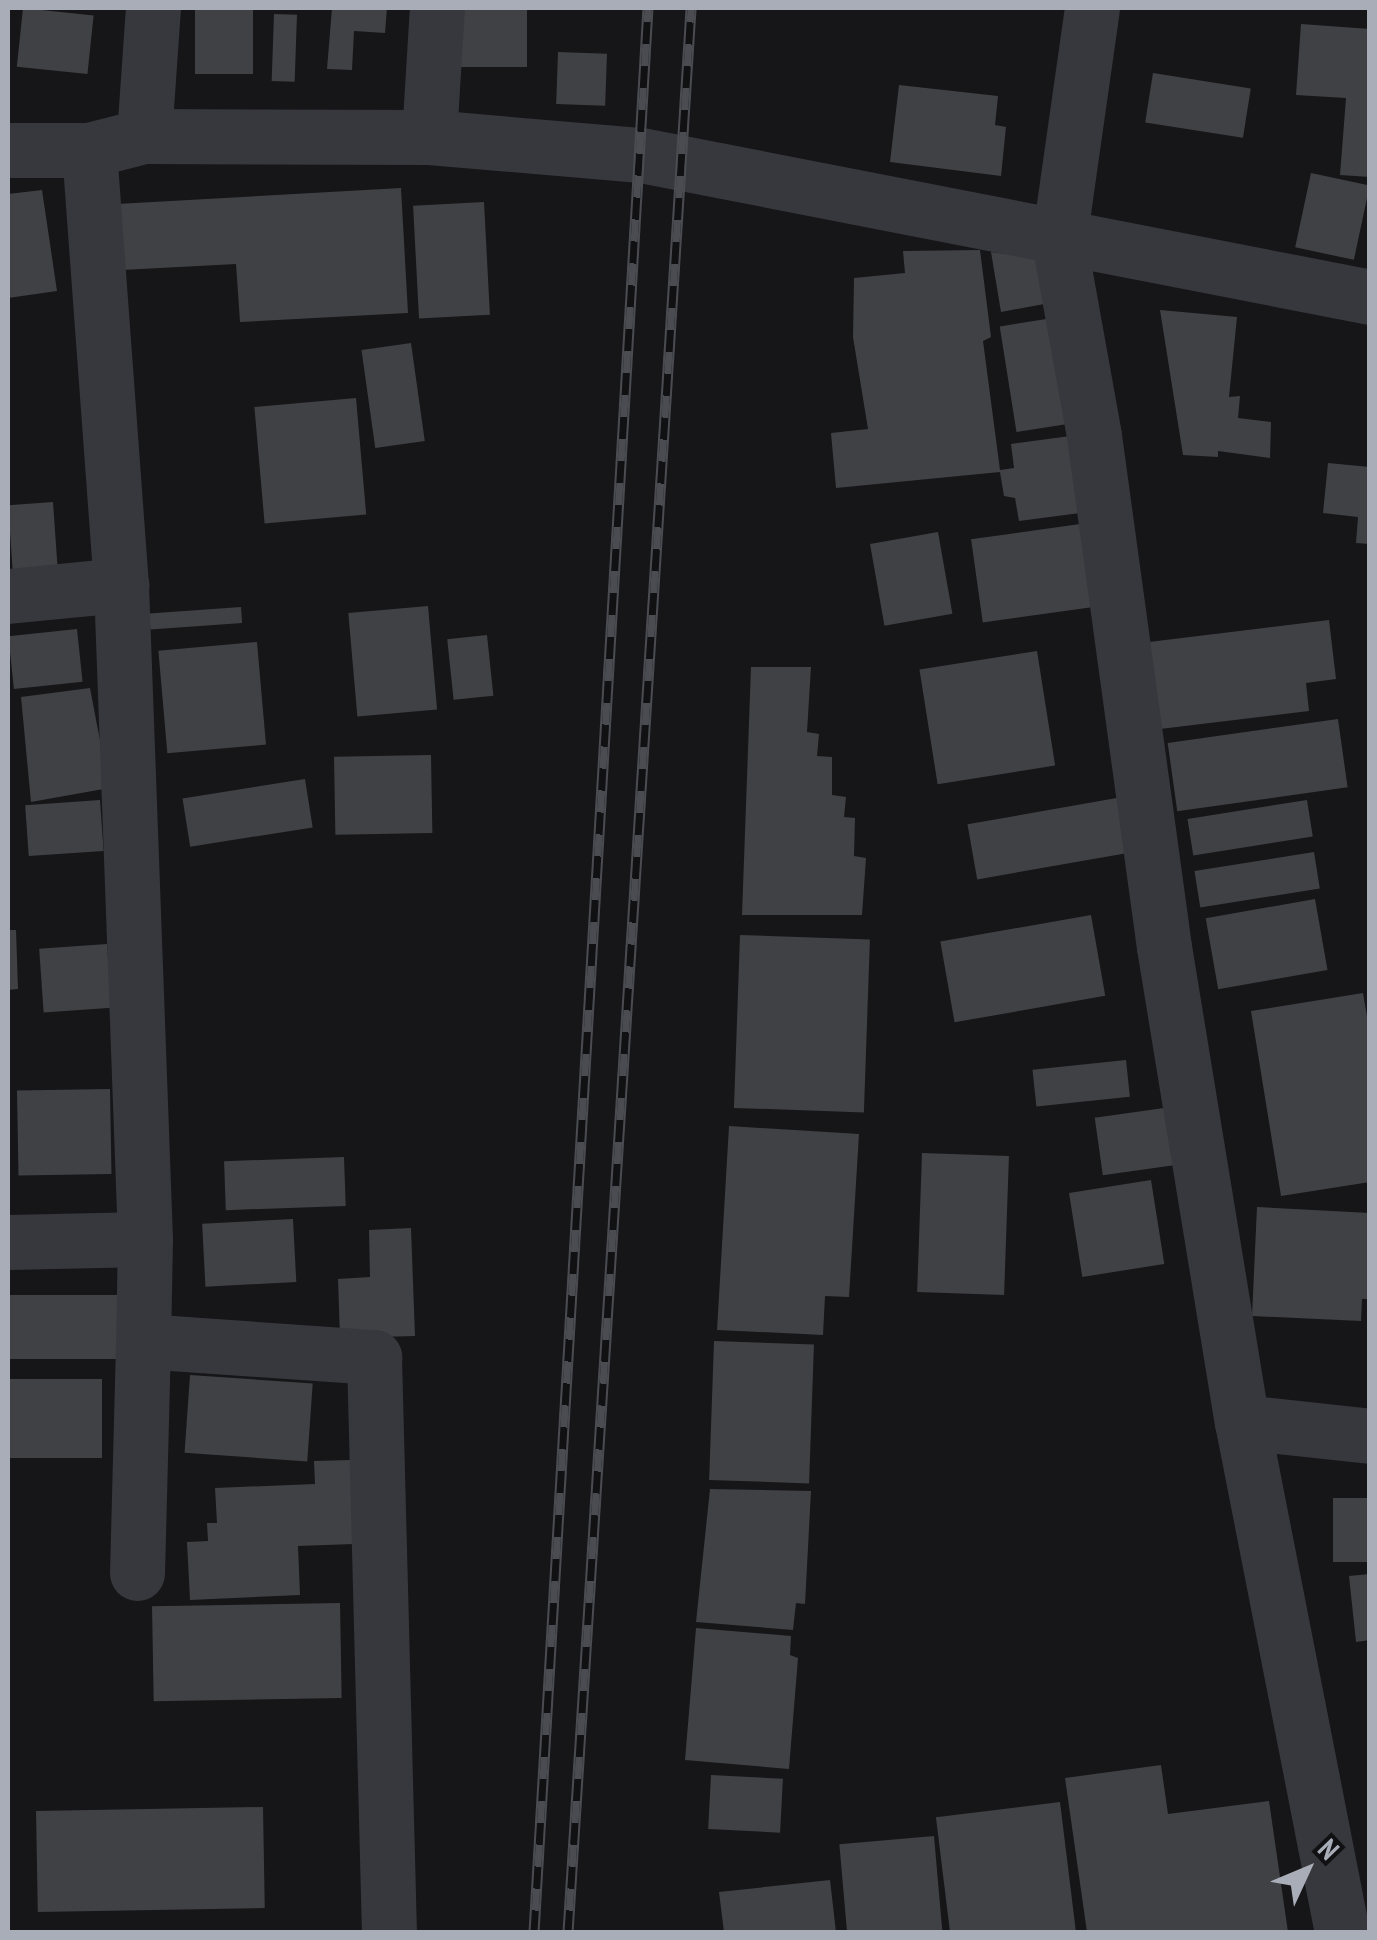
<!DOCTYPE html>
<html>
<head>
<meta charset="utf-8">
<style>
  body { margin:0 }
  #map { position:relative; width:1377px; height:1940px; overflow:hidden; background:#161618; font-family:"PT Sans Narrow",sans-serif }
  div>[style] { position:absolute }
  .building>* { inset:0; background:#404145; transform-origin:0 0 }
  .street>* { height:55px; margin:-27.5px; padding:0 27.5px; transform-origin:27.5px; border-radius:27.5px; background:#37383d }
  .rail>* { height:11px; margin-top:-5.5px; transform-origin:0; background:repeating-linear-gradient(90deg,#111113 0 22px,#4a4c52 0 44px); box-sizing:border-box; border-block:2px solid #4a4c52 }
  span { translate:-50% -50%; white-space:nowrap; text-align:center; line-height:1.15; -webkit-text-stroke:9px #111113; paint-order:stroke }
  .frame { position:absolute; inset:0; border:10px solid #a8adb8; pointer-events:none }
  .north { position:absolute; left:1257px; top:1820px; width:100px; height:100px; -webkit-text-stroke:8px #111113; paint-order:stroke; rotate:46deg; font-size:28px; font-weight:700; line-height:40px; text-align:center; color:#a8adb8 }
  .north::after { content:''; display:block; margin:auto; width:35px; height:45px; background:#a8adb8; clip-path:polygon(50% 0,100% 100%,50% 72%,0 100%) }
</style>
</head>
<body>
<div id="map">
  <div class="building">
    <i style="left:23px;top:8px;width:71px;height:59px;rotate:6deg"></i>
    <i style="left:195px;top:8px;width:58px;height:66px"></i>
    <i style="clip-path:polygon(332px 8px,387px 8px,385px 33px,354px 31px,352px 70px,327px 69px)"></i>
    <i style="left:459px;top:8px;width:68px;height:59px"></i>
    <i style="left:274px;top:14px;width:23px;height:67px;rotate:2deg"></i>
    <i style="clip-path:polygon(1301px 24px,1370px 29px,1370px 177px,1340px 175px,1346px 98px,1296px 95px)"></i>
    <i style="left:558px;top:52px;width:49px;height:52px;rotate:2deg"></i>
    <i style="left:1153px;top:73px;width:99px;height:50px;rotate:9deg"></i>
    <i style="clip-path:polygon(899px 85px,998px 96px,995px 125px,1006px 127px,1001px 176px,890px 162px)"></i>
    <i style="left:1311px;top:173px;width:60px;height:76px;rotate:12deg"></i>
    <i style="clip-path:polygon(401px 188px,408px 313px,240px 322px,236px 264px,122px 270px,117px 204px)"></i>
    <i style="clip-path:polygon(42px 190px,57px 291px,8px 298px,8px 194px)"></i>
    <i style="left:484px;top:202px;width:113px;height:71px;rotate:87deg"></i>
    <i style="clip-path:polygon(980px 250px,991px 337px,983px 341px,1000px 470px,1014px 468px,1011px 444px,1078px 435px,1088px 512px,1019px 521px,1015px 498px,1004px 496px,1000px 472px,836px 488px,831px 433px,868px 429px,853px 337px,854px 278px,905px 273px,903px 251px)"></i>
    <i style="clip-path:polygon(991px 252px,1047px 259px,1055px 302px,1001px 312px)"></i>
    <i style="clip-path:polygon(1160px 310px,1237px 317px,1229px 397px,1240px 396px,1238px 418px,1271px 422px,1270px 458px,1218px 451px,1218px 457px,1183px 455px)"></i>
    <i style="left:1059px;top:317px;width:107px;height:60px;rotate:81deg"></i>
    <i style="left:411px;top:343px;width:99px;height:50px;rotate:82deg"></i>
    <i style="left:356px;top:398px;width:117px;height:102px;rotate:85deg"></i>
    <i style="clip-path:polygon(1328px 463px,1370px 467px,1370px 544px,1356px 543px,1358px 517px,1323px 513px)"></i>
    <i style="left:53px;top:502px;width:65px;height:45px;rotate:86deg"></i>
    <i style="left:1080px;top:524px;width:84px;height:110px;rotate:82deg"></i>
    <i style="left:938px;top:532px;width:83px;height:69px;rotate:80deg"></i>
    <i style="left:428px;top:606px;width:104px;height:80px;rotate:85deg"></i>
    <i style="left:241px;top:607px;width:16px;height:92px;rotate:86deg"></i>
    <i style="clip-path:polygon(1329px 620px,1336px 679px,1306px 683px,1309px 711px,1160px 729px,1149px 642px)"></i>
    <i style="left:77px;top:629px;width:53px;height:69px;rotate:84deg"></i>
    <i style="left:487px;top:635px;width:61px;height:40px;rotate:84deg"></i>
    <i style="left:257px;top:642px;width:103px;height:99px;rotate:85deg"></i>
    <i style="left:1037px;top:651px;width:116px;height:119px;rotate:81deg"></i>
    <i style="clip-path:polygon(751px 667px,811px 667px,807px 732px,819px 734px,817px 756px,832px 757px,832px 795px,846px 797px,844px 817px,855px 818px,854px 856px,866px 858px,862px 915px,742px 915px)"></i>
    <i style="clip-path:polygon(90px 688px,109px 788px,31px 802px,21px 697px)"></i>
    <i style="left:1338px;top:719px;width:69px;height:172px;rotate:82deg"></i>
    <i style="left:431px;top:755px;width:78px;height:97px;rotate:89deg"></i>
    <i style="left:305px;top:779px;width:49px;height:124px;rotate:81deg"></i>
    <i style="left:1128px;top:796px;width:56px;height:163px;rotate:80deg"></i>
    <i style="left:100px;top:800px;width:51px;height:75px;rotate:86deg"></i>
    <i style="left:1307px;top:800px;width:37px;height:121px;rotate:81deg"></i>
    <i style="left:1314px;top:852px;width:37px;height:121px;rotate:81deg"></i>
    <i style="left:1315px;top:899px;width:72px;height:111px;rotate:80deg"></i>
    <i style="left:1091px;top:915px;width:82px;height:153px;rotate:80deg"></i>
    <i style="clip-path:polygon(8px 930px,16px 930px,18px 989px,8px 990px)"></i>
    <i style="left:740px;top:935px;width:130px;height:173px;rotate:2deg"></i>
    <i style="left:107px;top:944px;width:64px;height:68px;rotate:86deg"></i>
    <i style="clip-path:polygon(1363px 993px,1370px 1034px,1370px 1182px,1281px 1196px,1251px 1011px)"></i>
    <i style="left:1126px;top:1060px;width:37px;height:94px;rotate:84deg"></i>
    <i style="left:110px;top:1089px;width:85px;height:93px;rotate:89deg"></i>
    <i style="left:1171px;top:1107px;width:58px;height:77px;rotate:82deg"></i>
    <i style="clip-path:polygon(729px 1126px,859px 1134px,849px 1297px,825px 1296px,823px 1335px,717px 1330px)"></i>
    <i style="left:922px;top:1153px;width:87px;height:139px;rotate:2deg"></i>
    <i style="left:344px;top:1157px;width:49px;height:120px;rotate:88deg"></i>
    <i style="left:1151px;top:1180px;width:85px;height:83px;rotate:81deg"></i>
    <i style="clip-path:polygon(1257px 1207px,1370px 1213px,1370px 1299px,1362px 1299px,1361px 1321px,1252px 1316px)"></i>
    <i style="left:293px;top:1219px;width:63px;height:91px;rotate:87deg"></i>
    <i style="clip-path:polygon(411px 1228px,415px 1336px,340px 1338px,338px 1279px,370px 1277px,369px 1230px)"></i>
    <i style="left:8px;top:1295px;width:109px;height:64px"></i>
    <i style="left:714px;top:1341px;width:100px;height:139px;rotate:2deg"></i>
    <i style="left:190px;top:1375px;width:123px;height:78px;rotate:4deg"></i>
    <i style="left:8px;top:1379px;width:94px;height:79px"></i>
    <i style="clip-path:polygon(350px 1460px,354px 1544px,298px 1546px,300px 1595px,190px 1600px,187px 1542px,208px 1541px,207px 1523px,217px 1523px,215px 1488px,315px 1484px,314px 1461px)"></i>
    <i style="clip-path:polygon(710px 1489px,811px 1491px,805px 1604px,796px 1603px,793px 1630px,696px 1622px)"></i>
    <i style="left:1370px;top:1498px;width:64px;height:37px;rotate:90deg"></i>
    <i style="clip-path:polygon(1370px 1574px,1370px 1640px,1356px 1642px,1349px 1576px)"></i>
    <i style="left:340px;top:1603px;width:95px;height:188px;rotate:89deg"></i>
    <i style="clip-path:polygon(696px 1628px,791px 1636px,790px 1655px,798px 1658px,789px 1769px,685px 1760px)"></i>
    <i style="clip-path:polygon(1161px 1765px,1168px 1814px,1269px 1801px,1288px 1932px,1087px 1932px,1065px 1778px)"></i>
    <i style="left:711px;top:1775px;width:72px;height:54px;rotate:3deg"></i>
    <i style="left:1060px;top:1802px;width:131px;height:125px;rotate:83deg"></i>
    <i style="left:263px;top:1807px;width:101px;height:227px;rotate:89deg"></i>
    <i style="left:934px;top:1836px;width:96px;height:95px;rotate:85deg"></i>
    <i style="clip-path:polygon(830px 1880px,836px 1932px,724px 1932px,719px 1892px)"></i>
  </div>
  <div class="street">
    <i style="left:1092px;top:8px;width:235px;rotate:98.1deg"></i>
    <i style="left:1059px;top:241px;width:198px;rotate:79.8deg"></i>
    <i style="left:1094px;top:436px;width:516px;rotate:82.2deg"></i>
    <i style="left:1164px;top:947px;width:481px;rotate:80.7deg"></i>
    <i style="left:1242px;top:1422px;width:520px;rotate:78.91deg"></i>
    <i style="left:144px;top:136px;width:128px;rotate:-86deg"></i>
    <i style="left:429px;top:137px;width:129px;rotate:-86.5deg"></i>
    <i style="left:8px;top:150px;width:81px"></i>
    <i style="left:89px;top:150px;width:57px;rotate:-14.3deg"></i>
    <i style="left:144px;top:136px;width:285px;rotate:0.2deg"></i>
    <i style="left:429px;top:137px;width:213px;rotate:4.9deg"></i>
    <i style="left:641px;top:155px;width:743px;rotate:11.02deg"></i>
    <i style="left:89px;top:150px;width:436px;rotate:85.8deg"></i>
    <i style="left:121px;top:585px;width:654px;rotate:87.9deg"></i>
    <i style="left:145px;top:1239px;width:102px;rotate:91.1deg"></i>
    <i style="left:143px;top:1341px;width:232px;rotate:4deg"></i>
    <i style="left:374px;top:1357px;width:575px;rotate:88.51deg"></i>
    <i style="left:8px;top:596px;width:114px;rotate:-5.6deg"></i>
    <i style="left:8px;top:1242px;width:137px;rotate:-1.3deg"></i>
    <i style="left:1242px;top:1422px;width:129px;rotate:6.2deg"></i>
    <i style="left:137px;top:1573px;width:232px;rotate:-88.5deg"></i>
  </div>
  <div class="rail">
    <i style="left:534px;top:1932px;width:1927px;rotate:-86.61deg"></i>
    <i style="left:568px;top:1932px;width:1928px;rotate:-86.34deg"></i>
  </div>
  <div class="frame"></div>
  <div class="north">N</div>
</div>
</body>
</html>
